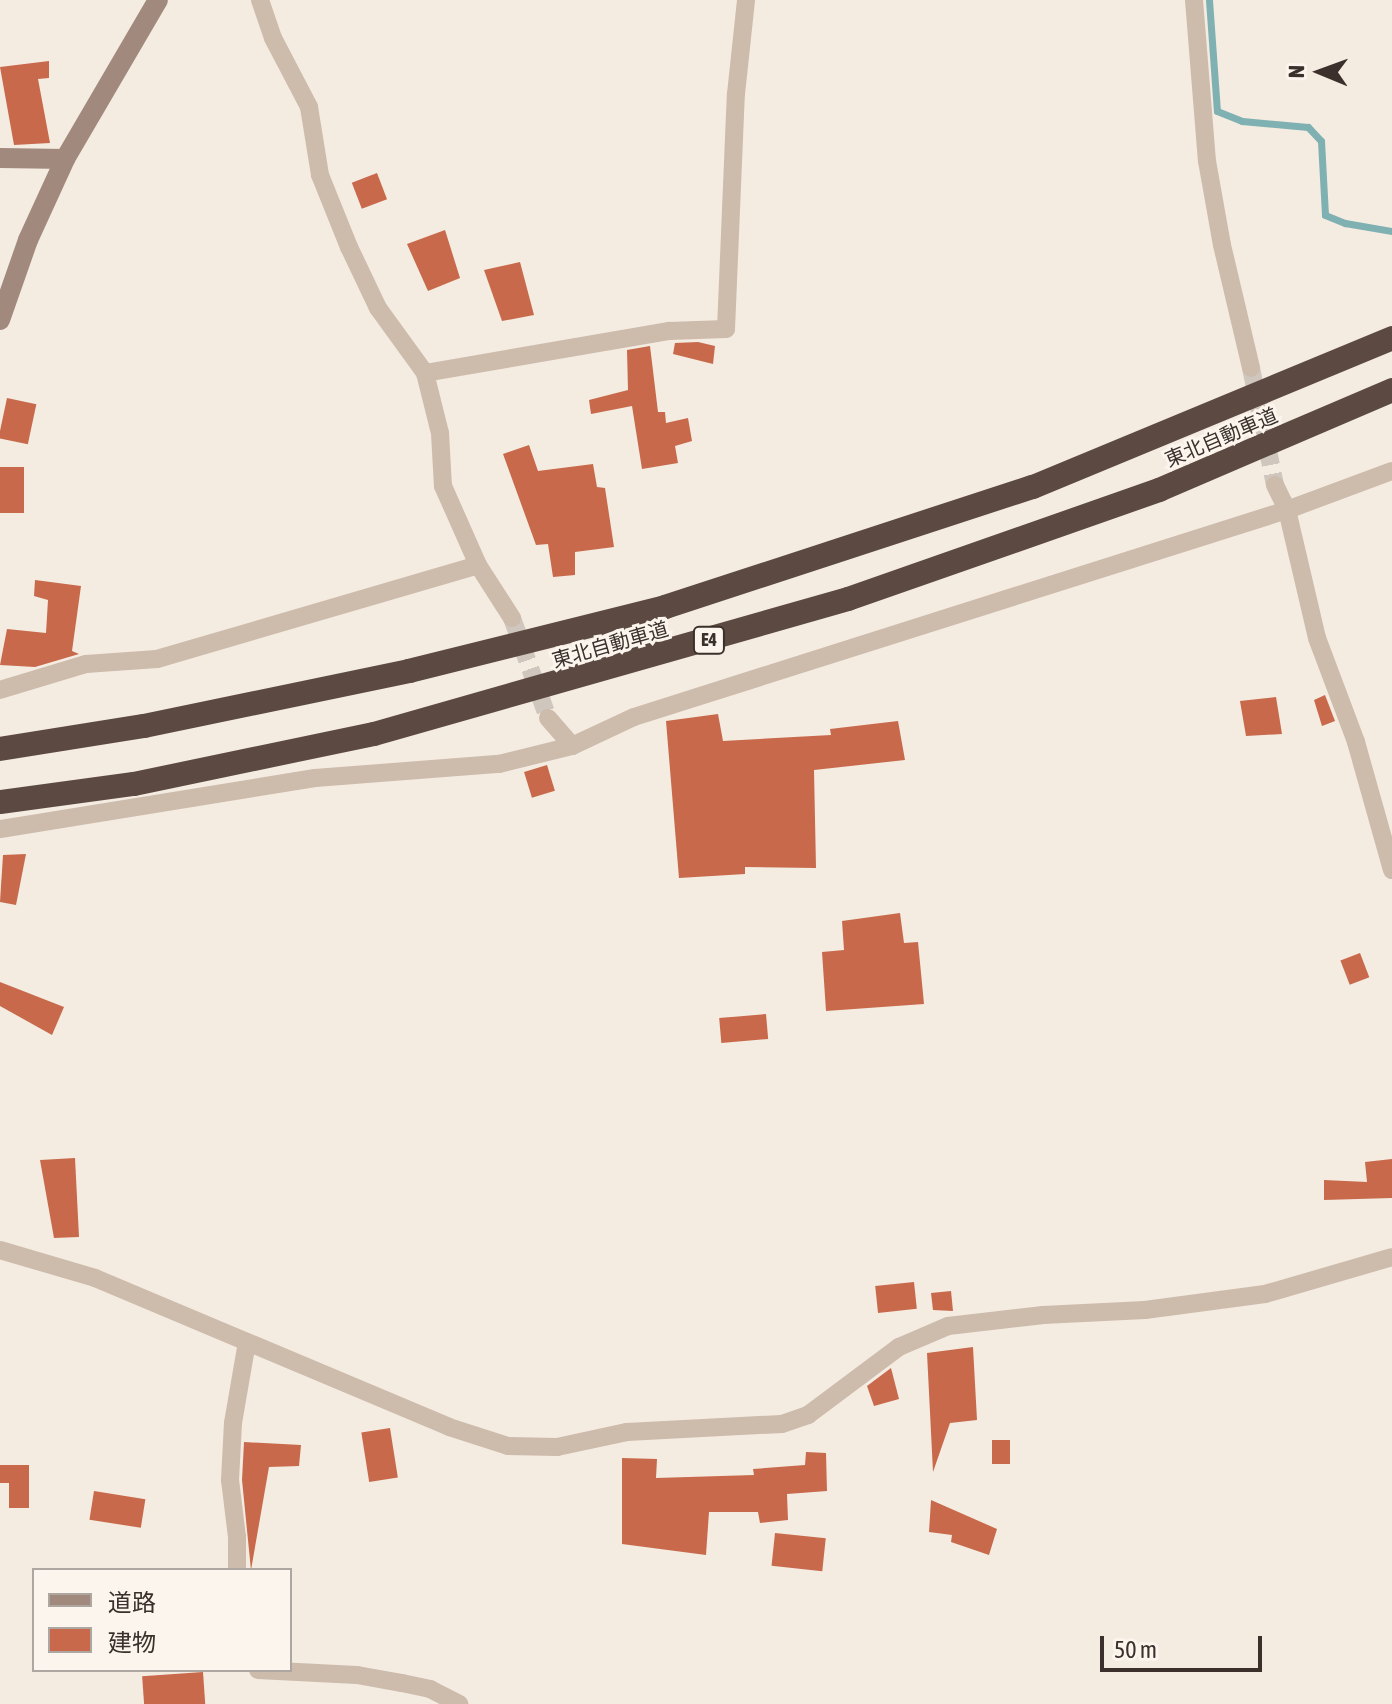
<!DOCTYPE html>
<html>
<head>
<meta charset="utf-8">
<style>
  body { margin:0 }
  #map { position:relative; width:1392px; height:1704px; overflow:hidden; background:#f4ebe1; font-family:"Asap Condensed","Noto Sans JP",sans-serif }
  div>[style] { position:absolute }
  .stream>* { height:7px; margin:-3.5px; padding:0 3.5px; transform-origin:3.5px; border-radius:3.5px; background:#7fb0b2 }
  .building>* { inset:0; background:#c8694b; transform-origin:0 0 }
  .street-tunnel>* { height:18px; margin-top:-9px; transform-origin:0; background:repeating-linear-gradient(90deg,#cfc6bd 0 18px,transparent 0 27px) }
  .street>* { height:18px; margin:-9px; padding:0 9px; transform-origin:9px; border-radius:9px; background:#cdbbac }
  .secondary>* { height:20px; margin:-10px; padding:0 10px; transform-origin:10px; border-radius:10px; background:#a18a7d }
  .highway>* { height:24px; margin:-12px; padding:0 12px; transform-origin:12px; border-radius:12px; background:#5c4a42 }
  span { translate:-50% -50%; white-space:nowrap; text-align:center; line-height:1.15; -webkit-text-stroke:6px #fbf5ee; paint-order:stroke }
  .shield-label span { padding:2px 6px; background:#fbf5ee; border:2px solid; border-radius:6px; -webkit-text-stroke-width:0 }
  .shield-label { font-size:18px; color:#3b302b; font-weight:700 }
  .street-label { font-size:20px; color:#3b302b }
  .legend { position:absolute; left:32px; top:1568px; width:260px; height:104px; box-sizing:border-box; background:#fbf5ee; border:2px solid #aea6a0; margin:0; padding:10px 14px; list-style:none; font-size:24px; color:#3b302b }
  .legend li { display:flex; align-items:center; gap:16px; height:40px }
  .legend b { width:40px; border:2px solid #aea6a0 }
  .north { position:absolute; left:1280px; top:32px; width:80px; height:80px; -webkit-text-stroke:6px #fbf5ee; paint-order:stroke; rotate:271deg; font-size:22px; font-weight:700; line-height:32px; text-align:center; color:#3b302b }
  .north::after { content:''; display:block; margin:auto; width:28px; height:36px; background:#3b302b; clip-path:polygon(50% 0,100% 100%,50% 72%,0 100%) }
  .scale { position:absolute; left:1100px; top:1636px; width:162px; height:36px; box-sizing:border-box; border:4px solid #3b302b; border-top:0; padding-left:10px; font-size:24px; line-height:28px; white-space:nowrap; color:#3b302b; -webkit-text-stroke:6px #fbf5ee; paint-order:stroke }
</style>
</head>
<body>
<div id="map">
  <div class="stream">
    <i style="left:1209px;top:0;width:111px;rotate:85.9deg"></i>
    <i style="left:1217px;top:111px;width:27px;rotate:22deg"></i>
    <i style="left:1242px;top:121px;width:66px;rotate:5.2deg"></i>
    <i style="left:1308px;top:127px;width:19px;rotate:47deg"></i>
    <i style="left:1321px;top:141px;width:74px;rotate:86.9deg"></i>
    <i style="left:1325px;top:215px;width:22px;rotate:22deg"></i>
    <i style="left:1345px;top:223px;width:48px;rotate:9.7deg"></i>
  </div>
  <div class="building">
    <i style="clip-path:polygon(49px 61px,49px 78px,38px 79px,50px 143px,14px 145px,0 67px)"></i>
    <i style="left:377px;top:173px;width:28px;height:27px;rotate:69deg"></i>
    <i style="clip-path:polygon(445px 230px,460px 278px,428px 291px,407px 244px)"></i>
    <i style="clip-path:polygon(520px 262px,534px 315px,502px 321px,484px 270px)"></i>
    <i style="clip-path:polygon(698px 342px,715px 346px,713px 364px,673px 354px,675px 343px)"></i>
    <i style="clip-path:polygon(650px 346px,658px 412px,665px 412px,666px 423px,688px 418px,692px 441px,675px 446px,678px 463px,642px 469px,632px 406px,591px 414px,589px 400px,628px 390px,627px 350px)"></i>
    <i style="left:7px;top:398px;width:30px;height:41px;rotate:12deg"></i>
    <i style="clip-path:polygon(529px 445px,538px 471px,593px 464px,597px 487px,605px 488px,614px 547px,575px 552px,575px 575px,553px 577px,548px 544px,536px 545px,503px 454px)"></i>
    <i style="left:0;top:467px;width:24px;height:46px"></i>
    <i style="clip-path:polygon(35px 580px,81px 586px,72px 651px,79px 654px,35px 667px,0 665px,7px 629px,46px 633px,48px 600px,34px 596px)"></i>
    <i style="clip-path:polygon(1325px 695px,1335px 721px,1322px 726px,1314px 700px)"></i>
    <i style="clip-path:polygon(1276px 697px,1282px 734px,1246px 736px,1240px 701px)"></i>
    <i style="clip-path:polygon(718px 714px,723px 741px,831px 735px,830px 729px,898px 721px,905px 760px,814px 770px,816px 868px,745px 867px,745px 874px,679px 878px,666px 721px)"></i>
    <i style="left:547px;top:765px;width:27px;height:24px;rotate:73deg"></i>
    <i style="clip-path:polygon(26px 854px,16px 905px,0 902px,3px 855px)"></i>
    <i style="clip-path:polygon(900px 913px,904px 943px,918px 942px,924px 1004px,826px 1011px,822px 952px,844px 950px,842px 921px)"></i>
    <i style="left:1360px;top:953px;width:26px;height:21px;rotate:69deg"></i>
    <i style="clip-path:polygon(0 982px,64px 1007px,52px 1035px,0 1006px)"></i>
    <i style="left:766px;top:1014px;width:25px;height:47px;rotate:85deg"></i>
    <i style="clip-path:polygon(75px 1158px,79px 1237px,54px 1238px,40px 1160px)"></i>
    <i style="clip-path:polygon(1392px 1159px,1392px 1198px,1324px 1200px,1324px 1180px,1367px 1182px,1365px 1162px)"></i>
    <i style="left:914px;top:1282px;width:27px;height:39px;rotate:84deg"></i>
    <i style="clip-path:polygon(951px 1291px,953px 1311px,933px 1310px,931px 1293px)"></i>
    <i style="clip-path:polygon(973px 1347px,977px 1420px,950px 1423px,933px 1472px,927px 1353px)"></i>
    <i style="clip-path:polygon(891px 1368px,899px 1399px,874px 1406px,867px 1386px)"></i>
    <i style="left:390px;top:1428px;width:50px;height:29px;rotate:81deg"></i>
    <i style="left:992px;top:1440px;width:18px;height:24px"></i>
    <i style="clip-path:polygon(244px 1442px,301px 1445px,299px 1466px,269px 1467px,251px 1570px,242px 1480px)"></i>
    <i style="clip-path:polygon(806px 1452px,826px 1453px,827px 1491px,787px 1494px,788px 1520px,760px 1523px,758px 1512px,709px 1512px,706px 1555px,622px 1544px,622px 1458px,657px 1459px,656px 1478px,754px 1475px,753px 1469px,805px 1465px)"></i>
    <i style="clip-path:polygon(0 1465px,29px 1465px,29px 1508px,9px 1508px,9px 1483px,0 1483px)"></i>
    <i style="left:94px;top:1491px;width:52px;height:29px;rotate:9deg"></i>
    <i style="clip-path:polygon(931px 1500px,997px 1529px,989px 1555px,951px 1542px,952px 1535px,929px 1532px)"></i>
    <i style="left:775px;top:1533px;width:51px;height:33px;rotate:6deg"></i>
    <i style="left:203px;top:1672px;width:32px;height:61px;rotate:86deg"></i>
  </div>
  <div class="street-tunnel">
    <i style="left:1251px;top:368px;width:119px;rotate:78.4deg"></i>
    <i style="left:512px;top:618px;width:106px;rotate:70.2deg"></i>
  </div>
  <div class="street">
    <i style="left:260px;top:0;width:40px;rotate:71.1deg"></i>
    <i style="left:273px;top:38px;width:78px;rotate:62.4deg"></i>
    <i style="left:309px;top:107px;width:69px;rotate:80.8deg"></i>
    <i style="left:320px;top:175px;width:78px;rotate:68.1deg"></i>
    <i style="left:349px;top:247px;width:68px;rotate:64.6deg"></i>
    <i style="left:378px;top:308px;width:80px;rotate:54.1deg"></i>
    <i style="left:425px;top:373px;width:62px;rotate:76deg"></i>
    <i style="left:440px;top:433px;width:53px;rotate:86.8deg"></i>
    <i style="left:443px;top:486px;width:86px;rotate:66.1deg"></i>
    <i style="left:478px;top:565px;width:63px;rotate:57.3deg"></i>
    <i style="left:1194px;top:0;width:162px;rotate:85.4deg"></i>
    <i style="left:1207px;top:161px;width:85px;rotate:79.9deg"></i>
    <i style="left:1222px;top:245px;width:126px;rotate:76.7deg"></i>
    <i style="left:425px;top:373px;width:248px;rotate:-9.8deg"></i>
    <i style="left:669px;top:331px;width:57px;rotate:-2deg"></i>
    <i style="left:726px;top:329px;width:235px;rotate:-87.6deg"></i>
    <i style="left:736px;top:94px;width:95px;rotate:-83.9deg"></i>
    <i style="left:1275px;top:485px;width:28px;rotate:64deg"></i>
    <i style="left:1287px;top:510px;width:131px;rotate:76.8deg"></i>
    <i style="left:1317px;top:638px;width:111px;rotate:69.4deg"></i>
    <i style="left:1356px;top:742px;width:133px;rotate:74.3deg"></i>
    <i style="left:0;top:690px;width:90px;rotate:-16.8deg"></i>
    <i style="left:86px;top:664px;width:71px;rotate:-4deg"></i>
    <i style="left:157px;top:659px;width:334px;rotate:-16.3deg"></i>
    <i style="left:548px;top:718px;width:37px;rotate:49deg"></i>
    <i style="left:0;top:829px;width:319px;rotate:-9.2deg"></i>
    <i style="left:315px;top:778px;width:185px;rotate:-4.4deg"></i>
    <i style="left:499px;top:764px;width:75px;rotate:-13.9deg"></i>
    <i style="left:572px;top:746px;width:68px;rotate:-25.1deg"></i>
    <i style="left:634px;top:717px;width:685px;rotate:-17.59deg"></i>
    <i style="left:1287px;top:510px;width:112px;rotate:-20.4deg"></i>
    <i style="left:0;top:1250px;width:99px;rotate:16.4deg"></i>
    <i style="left:95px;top:1278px;width:384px;rotate:22.8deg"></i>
    <i style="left:449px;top:1427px;width:62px;rotate:17.9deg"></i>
    <i style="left:508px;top:1446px;width:49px;rotate:1.2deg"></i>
    <i style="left:557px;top:1447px;width:72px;rotate:-12.1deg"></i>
    <i style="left:627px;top:1432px;width:155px;rotate:-3deg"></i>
    <i style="left:782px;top:1424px;width:28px;rotate:-19deg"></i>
    <i style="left:808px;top:1415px;width:114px;rotate:-36.8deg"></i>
    <i style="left:899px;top:1347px;width:53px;rotate:-23.2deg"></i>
    <i style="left:948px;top:1326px;width:96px;rotate:-6.6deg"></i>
    <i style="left:1043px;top:1315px;width:102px;rotate:-2.8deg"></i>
    <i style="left:1145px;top:1310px;width:121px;rotate:-7.6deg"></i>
    <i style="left:1265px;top:1294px;width:132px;rotate:-16.2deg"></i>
    <i style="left:237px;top:1570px;width:33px;rotate:-90deg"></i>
    <i style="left:237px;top:1537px;width:57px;rotate:-97deg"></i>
    <i style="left:230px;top:1480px;width:57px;rotate:-87deg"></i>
    <i style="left:233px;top:1423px;width:82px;rotate:-80.2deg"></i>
    <i style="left:258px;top:1670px;width:99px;rotate:2.9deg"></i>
    <i style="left:357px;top:1675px;width:46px;rotate:10.1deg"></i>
    <i style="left:402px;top:1683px;width:29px;rotate:12deg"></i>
    <i style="left:430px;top:1689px;width:33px;rotate:27deg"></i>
  </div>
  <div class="secondary">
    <i style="left:0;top:158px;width:65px;rotate:0.9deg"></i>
    <i style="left:0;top:320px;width:85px;rotate:-70.7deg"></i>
    <i style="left:28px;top:240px;width:89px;rotate:-65.4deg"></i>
    <i style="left:65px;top:159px;width:184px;rotate:-59.7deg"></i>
  </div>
  <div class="highway">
    <i style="left:0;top:749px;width:146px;rotate:-9.1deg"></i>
    <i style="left:144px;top:726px;width:271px;rotate:-11.7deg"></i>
    <i style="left:409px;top:671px;width:264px;rotate:-14deg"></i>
    <i style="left:665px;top:607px;width:387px;rotate:-18.1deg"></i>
    <i style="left:1033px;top:487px;width:389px;rotate:-22.5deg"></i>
    <i style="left:0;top:802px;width:135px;rotate:-7.7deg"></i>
    <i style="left:134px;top:784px;width:245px;rotate:-11.8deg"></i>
    <i style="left:374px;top:734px;width:493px;rotate:-15.9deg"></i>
    <i style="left:848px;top:599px;width:330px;rotate:-19.3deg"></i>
    <i style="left:1159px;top:490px;width:254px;rotate:-23.2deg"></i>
  </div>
  <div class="shield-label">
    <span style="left:709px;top:640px">E4</span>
  </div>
  <div class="street-label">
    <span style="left:1221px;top:437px;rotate:-23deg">東北自動車道</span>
    <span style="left:610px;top:644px;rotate:-16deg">東北自動車道</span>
  </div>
  <ul class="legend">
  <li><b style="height:10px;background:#a18a7d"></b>道路</li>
  <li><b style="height:22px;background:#c8694b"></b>建物</li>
  </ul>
  <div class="north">N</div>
  <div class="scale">50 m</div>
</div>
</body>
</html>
